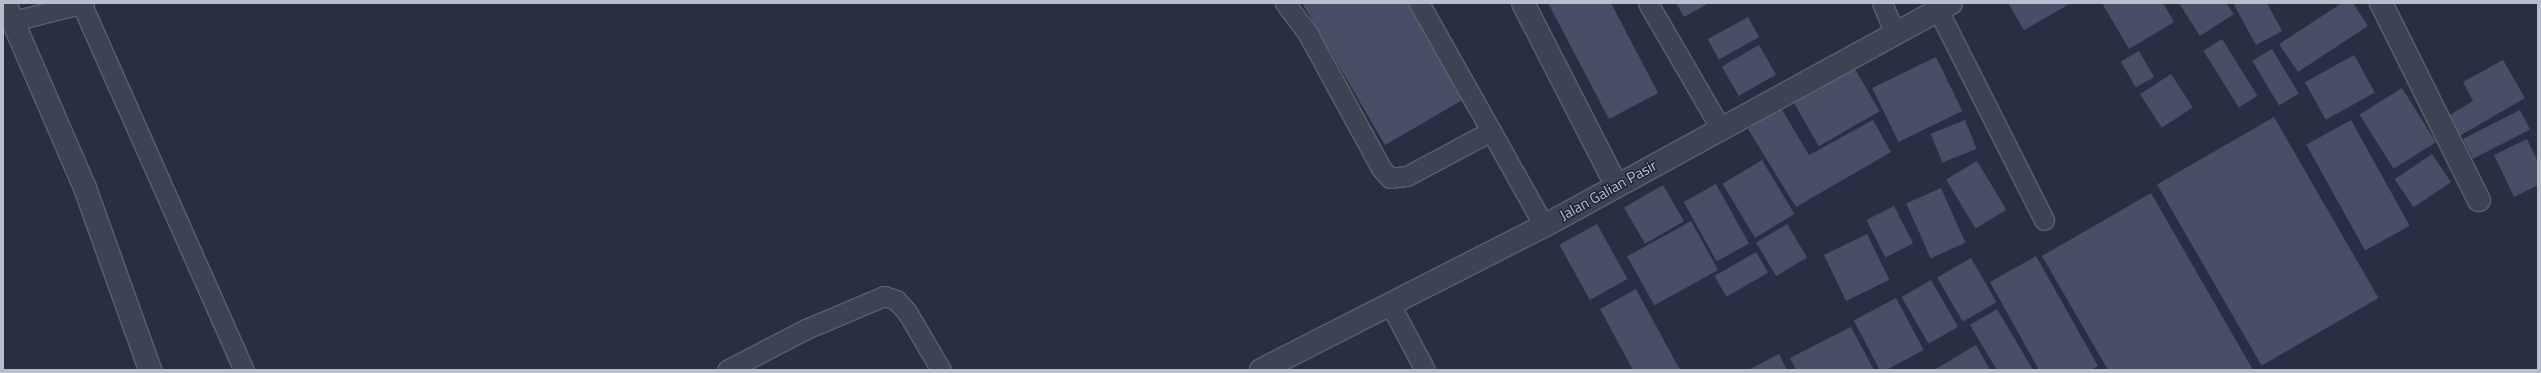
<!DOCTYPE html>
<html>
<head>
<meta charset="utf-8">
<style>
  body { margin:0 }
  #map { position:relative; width:2541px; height:373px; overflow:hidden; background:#273043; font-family:"Titillium Web",sans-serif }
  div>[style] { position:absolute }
  .building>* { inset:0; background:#464f65; transform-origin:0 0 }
  .roads { filter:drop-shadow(1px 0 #5a6070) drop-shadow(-1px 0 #5a6070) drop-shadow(0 1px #5a6070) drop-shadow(0 -1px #5a6070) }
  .service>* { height:19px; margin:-9.5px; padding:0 9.5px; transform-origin:9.5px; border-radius:9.5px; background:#3c4353 }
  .minor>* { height:22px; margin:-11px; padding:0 11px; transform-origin:11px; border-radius:11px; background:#3c4353 }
  .tertiary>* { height:22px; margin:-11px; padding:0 11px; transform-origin:11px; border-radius:11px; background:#3c4353 }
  span { translate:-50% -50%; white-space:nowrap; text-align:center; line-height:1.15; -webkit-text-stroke:3px #202738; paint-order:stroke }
  .street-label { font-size:15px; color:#b9becd }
  .frame { position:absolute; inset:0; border:4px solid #b9becd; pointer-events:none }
</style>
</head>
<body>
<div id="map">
  <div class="building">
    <i style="clip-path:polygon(1302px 3px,1411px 3px,1466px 98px,1385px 145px)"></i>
    <i style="clip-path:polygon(1548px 3px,1611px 3px,1658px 93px,1609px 119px)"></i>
    <i style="clip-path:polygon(1676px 3px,1709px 3px,1684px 17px)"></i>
    <i style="clip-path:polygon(2008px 3px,2071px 3px,2024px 30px)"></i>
    <i style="clip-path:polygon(2102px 3px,2163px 3px,2174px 22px,2129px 49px)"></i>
    <i style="clip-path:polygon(2179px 3px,2226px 3px,2234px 14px,2200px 36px)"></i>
    <i style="clip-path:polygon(2233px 3px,2267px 3px,2282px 31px,2256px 45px)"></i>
    <i style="clip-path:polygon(2342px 3px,2353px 3px,2368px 26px,2298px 72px,2279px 44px)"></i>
    <i style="left:1748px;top:17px;width:23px;height:46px;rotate:61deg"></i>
    <i style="left:2222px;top:39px;width:67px;height:22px;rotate:58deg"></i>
    <i style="left:1759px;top:45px;width:34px;height:43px;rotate:60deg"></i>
    <i style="left:2272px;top:49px;width:52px;height:23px;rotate:59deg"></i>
    <i style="left:2139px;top:51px;width:30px;height:21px;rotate:60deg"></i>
    <i style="left:2354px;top:55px;width:43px;height:56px;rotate:61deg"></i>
    <i style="left:1936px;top:57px;width:60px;height:71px;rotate:64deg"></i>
    <i style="clip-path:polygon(2503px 60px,2525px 98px,2456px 138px,2445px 118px,2473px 101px,2463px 82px)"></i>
    <i style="left:1854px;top:67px;width:51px;height:70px;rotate:60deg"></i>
    <i style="left:2171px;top:74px;width:40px;height:37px;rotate:57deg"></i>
    <i style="left:2402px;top:88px;width:64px;height:50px;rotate:58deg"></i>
    <i style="clip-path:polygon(1781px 108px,1809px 155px,1873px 120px,1891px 152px,1796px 207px,1748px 129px)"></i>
    <i style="left:2520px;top:110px;width:22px;height:64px;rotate:63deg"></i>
    <i style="left:2274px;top:117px;width:209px;height:135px;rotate:60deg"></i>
    <i style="left:1965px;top:120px;width:31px;height:37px;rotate:68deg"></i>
    <i style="left:2351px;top:120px;width:121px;height:51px;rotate:61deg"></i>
    <i style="clip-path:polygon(2527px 139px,2538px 162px,2538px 185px,2514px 197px,2494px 155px)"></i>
    <i style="left:2432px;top:154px;width:34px;height:45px;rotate:56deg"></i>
    <i style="left:1762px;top:160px;width:63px;height:46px;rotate:59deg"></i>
    <i style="left:1977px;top:161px;width:57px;height:36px;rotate:59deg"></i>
    <i style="left:1716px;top:184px;width:68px;height:37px;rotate:61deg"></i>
    <i style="left:1663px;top:185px;width:42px;height:45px;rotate:60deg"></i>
    <i style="left:1941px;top:188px;width:60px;height:38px;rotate:66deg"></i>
    <i style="clip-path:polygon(2151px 193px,2253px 370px,2108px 370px,2042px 256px)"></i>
    <i style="left:1894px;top:206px;width:42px;height:31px;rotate:63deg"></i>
    <i style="left:1691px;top:221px;width:56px;height:73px;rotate:61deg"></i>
    <i style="left:1597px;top:224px;width:63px;height:43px;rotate:61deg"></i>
    <i style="left:1787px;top:224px;width:39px;height:36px;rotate:59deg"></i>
    <i style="left:1867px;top:234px;width:51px;height:48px;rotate:64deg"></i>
    <i style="left:1756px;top:252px;width:24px;height:48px;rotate:60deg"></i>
    <i style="clip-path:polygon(2036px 256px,2098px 366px,2092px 370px,2039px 370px,1990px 282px)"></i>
    <i style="left:1971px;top:258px;width:51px;height:39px;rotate:60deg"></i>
    <i style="left:1931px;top:280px;width:54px;height:34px;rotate:60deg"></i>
    <i style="clip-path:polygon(1636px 289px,1680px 370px,1633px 370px,1600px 309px)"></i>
    <i style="left:1896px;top:298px;width:59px;height:48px;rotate:62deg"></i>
    <i style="clip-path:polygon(1997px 309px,2033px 370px,1997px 370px,1970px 325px)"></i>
    <i style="clip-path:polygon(1851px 327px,1874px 370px,1796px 370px,1790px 358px)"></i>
    <i style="clip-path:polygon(1976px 345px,1990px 370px,1934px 370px)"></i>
    <i style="clip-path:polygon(1779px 354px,1787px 370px,1748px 370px)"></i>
  </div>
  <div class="roads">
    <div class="service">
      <i style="left:1285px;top:3px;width:39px;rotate:53deg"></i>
      <i style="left:1308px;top:34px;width:153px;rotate:61.4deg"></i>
      <i style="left:1381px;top:168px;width:13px;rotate:48deg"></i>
      <i style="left:1390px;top:178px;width:17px;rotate:-7deg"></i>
      <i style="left:1407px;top:176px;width:95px;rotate:-28.2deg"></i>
      <i style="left:1491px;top:131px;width:109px;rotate:60.8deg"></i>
      <i style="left:1419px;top:3px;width:147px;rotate:60.6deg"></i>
      <i style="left:1648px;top:3px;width:146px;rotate:59.9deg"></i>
      <i style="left:1882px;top:3px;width:33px;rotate:67deg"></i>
      <i style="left:82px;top:5px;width:399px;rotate:66.1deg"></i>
      <i style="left:1938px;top:10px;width:235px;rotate:63.2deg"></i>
      <i style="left:13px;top:21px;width:73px;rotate:-14.2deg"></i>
      <i style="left:1391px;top:306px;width:72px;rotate:62deg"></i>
      <i style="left:727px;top:370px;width:89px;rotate:-27.4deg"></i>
      <i style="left:806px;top:329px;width:85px;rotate:-22.9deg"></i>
      <i style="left:884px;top:296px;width:13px;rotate:18deg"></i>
      <i style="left:896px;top:300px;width:16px;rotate:47deg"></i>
      <i style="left:907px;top:312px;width:67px;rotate:59.6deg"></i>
    </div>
    <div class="minor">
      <i style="left:1523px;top:3px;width:204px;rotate:62.9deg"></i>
      <i style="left:2381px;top:3px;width:220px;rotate:63.6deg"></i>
    </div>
    <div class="tertiary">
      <i style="left:5px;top:3px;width:202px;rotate:66.6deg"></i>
      <i style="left:85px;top:188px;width:193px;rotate:70.3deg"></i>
      <i style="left:1261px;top:370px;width:318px;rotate:-27deg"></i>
      <i style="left:1544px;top:226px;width:464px;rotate:-28.7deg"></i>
    </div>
  </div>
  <div class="street-label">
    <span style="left:1608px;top:190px;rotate:-29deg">Jalan Galian Pasir</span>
  </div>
  <div class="frame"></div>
</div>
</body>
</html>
